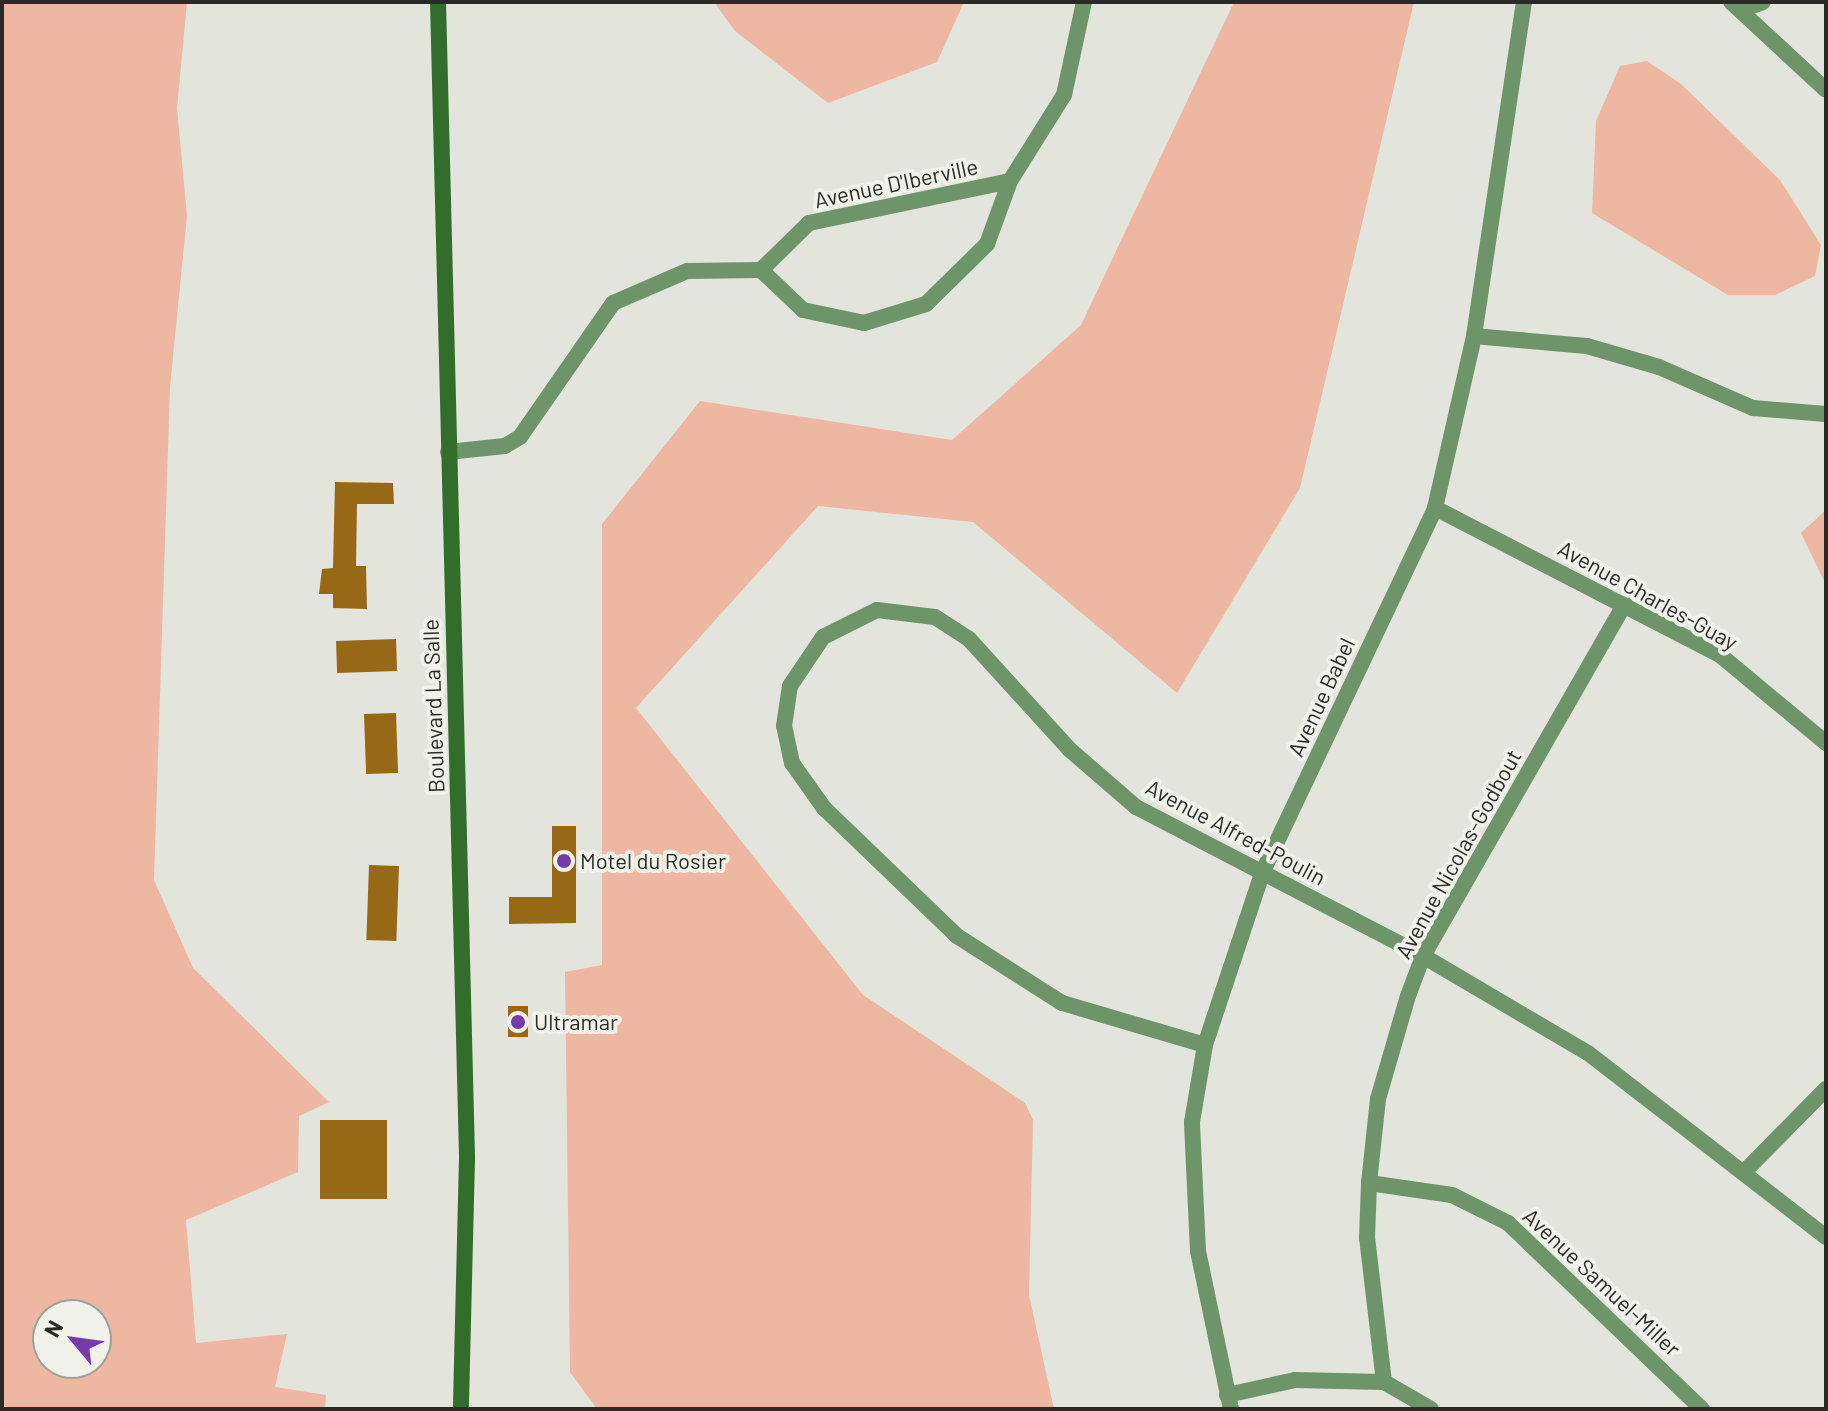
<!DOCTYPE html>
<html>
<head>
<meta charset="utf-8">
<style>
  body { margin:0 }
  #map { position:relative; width:1828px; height:1411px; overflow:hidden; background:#e3e4dc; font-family:Barlow,sans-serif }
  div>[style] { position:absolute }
  .green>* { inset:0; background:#edb7a2 }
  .building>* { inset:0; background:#976815; transform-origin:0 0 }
  .street>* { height:16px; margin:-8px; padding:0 8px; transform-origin:8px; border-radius:8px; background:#6e9469 }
  .secondary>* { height:16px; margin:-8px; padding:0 8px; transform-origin:8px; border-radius:8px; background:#326d2c }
  .dots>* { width:22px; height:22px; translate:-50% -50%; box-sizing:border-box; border:4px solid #f0f1e9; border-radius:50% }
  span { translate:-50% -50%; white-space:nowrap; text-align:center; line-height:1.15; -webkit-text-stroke:8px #f0f1e9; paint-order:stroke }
  .street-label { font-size:22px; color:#2a2a27 }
  .poi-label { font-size:22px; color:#2a2a27 }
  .left { translate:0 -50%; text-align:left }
  .frame { position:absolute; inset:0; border:4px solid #2a2a27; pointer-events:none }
  .north { position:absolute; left:32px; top:1299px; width:80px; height:80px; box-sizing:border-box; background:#f0f1e9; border:2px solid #a1a19b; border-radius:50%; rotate:299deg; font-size:22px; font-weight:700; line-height:32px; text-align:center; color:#2a2a27 }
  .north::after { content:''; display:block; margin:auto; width:28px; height:36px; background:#763aaf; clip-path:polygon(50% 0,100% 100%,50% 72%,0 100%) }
</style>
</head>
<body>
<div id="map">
  <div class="green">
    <i style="clip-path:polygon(evenodd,2px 2px,187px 2px,177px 108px,187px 216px,170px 387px,154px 880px,193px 968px,329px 1102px,299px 1116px,298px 1172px,186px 1220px,196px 1343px,287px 1334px,275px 1387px,326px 1395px,325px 1409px,2px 1409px,2px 2px,96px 1315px,96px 1363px,48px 1363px,48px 1315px,96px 1315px)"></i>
    <i style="clip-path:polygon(714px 2px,964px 2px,937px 62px,828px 103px,735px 31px)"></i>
    <i style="clip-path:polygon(1234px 2px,1414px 2px,1300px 488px,1177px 693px,973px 522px,818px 506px,636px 708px,863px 995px,1025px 1103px,1033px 1120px,1029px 1295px,1054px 1409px,597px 1409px,570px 1372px,565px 972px,602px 965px,602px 524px,700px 401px,952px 440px,1081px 325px)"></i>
    <i style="clip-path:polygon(1647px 61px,1681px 84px,1780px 180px,1821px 245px,1815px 276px,1775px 295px,1728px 295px,1592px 213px,1596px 121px,1620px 66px)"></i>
    <i style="clip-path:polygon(1826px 510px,1826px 585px,1801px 533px)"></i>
  </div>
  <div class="building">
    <i style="clip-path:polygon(335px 482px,393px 483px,394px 504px,357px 504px,356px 566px,366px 566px,367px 609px,333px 608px,333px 594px,319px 594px,322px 569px,333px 568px)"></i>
    <i style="left:396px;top:639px;width:32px;height:60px;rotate:88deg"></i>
    <i style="left:396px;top:713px;width:60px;height:32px;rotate:88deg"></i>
    <i style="clip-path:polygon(552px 826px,576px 826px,576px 923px,509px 924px,509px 897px,552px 897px)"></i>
    <i style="left:369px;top:865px;width:30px;height:75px;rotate:2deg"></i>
    <i style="left:508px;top:1006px;width:20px;height:31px"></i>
    <i style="left:320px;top:1120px;width:67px;height:79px"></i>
  </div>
  <div class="street">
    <i style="left:1731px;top:2px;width:129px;rotate:42.8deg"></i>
    <i style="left:1741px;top:10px;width:23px;rotate:-20deg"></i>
    <i style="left:761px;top:270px;width:58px;rotate:43.6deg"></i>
    <i style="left:803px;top:310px;width:62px;rotate:12deg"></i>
    <i style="left:864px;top:323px;width:65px;rotate:-17deg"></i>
    <i style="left:926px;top:304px;width:86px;rotate:-44.5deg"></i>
    <i style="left:987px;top:244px;width:67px;rotate:-69.9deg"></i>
    <i style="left:1474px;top:336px;width:113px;rotate:5.1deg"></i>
    <i style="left:1587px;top:346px;width:75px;rotate:16.3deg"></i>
    <i style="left:1659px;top:367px;width:103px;rotate:23.6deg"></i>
    <i style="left:1753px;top:408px;width:73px;rotate:4.7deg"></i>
    <i style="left:448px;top:452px;width:57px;rotate:-6deg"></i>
    <i style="left:505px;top:446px;width:17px;rotate:-31deg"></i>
    <i style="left:520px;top:437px;width:163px;rotate:-55.2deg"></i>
    <i style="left:613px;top:303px;width:81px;rotate:-23.4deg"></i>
    <i style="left:687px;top:271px;width:74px;rotate:-0.8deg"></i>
    <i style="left:761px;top:270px;width:67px;rotate:-44.4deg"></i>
    <i style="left:809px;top:223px;width:205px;rotate:-11.8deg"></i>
    <i style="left:1010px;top:181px;width:102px;rotate:-57.9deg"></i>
    <i style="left:1064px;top:95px;width:95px;rotate:-77.9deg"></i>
    <i style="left:1435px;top:508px;width:321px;rotate:27.3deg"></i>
    <i style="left:1720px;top:655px;width:138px;rotate:39.7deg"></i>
    <i style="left:1205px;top:1045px;width:149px;rotate:-163.6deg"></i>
    <i style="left:1062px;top:1003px;width:125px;rotate:-147.5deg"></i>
    <i style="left:957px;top:936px;width:185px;rotate:-136.1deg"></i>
    <i style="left:824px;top:808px;width:55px;rotate:-125.4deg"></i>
    <i style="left:792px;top:763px;width:38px;rotate:-102deg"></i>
    <i style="left:784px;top:726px;width:40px;rotate:-81.5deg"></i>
    <i style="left:790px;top:686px;width:59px;rotate:-56deg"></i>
    <i style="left:823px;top:637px;width:60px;rotate:-26.6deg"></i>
    <i style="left:877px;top:610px;width:58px;rotate:6.9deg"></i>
    <i style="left:935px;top:617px;width:40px;rotate:32.9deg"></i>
    <i style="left:969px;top:639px;width:149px;rotate:47.7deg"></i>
    <i style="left:1069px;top:749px;width:89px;rotate:40.9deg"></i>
    <i style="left:1136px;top:807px;width:323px;rotate:27.4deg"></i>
    <i style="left:1423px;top:956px;width:191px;rotate:30.5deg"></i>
    <i style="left:1588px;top:1053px;width:301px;rotate:37.7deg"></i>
    <i style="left:1745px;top:1171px;width:115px;rotate:-45.4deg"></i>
    <i style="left:1369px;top:1183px;width:84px;rotate:8.2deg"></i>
    <i style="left:1452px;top:1195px;width:63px;rotate:26.6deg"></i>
    <i style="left:1508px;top:1223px;width:269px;rotate:43.8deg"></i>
    <i style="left:1384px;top:1382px;width:145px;rotate:-96.7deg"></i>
    <i style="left:1367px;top:1238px;width:55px;rotate:-87.9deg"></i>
    <i style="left:1369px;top:1183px;width:84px;rotate:-83.9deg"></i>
    <i style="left:1378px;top:1099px;width:107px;rotate:-73.8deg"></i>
    <i style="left:1408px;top:996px;width:43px;rotate:-69.4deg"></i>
    <i style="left:1423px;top:956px;width:406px;rotate:-60.2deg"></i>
    <i style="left:1227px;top:1395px;width:70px;rotate:-12.4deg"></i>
    <i style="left:1295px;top:1380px;width:89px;rotate:1.3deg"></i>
    <i style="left:1384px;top:1382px;width:54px;rotate:29.9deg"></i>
    <i style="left:1231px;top:1409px;width:161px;rotate:-101.8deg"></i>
    <i style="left:1198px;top:1251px;width:129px;rotate:-92.7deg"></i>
    <i style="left:1192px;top:1122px;width:78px;rotate:-80.4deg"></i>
    <i style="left:1205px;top:1045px;width:183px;rotate:-71.6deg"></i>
    <i style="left:1263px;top:871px;width:402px;rotate:-64.6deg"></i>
    <i style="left:1435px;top:508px;width:176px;rotate:-77.2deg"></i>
    <i style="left:1474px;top:336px;width:338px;rotate:-81.5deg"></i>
  </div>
  <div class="secondary">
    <i style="left:438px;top:2px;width:1156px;rotate:88.56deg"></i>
    <i style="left:467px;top:1158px;width:251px;rotate:91.4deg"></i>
  </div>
  <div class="dots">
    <i style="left:564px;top:861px;background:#763aaf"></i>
    <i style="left:518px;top:1022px;background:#763aaf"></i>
  </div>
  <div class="street-label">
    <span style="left:896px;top:183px;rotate:-12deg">Avenue D'Iberville</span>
    <span style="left:1648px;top:595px;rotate:29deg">Avenue Charles-Guay</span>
    <span style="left:1321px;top:697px;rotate:-65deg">Avenue Babel</span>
    <span style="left:433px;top:706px;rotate:-92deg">Boulevard La Salle</span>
    <span style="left:1236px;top:832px;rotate:28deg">Avenue Alfred-Poulin</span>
    <span style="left:1458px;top:854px;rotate:-61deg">Avenue Nicolas-Godbout</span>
    <span style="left:1602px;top:1282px;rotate:43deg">Avenue Samuel-Miller</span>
  </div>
  <div class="poi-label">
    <span class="left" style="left:580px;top:861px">Motel du Rosier</span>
    <span class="left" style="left:534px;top:1022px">Ultramar</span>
  </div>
  <div class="frame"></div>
  <div class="north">N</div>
</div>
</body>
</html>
